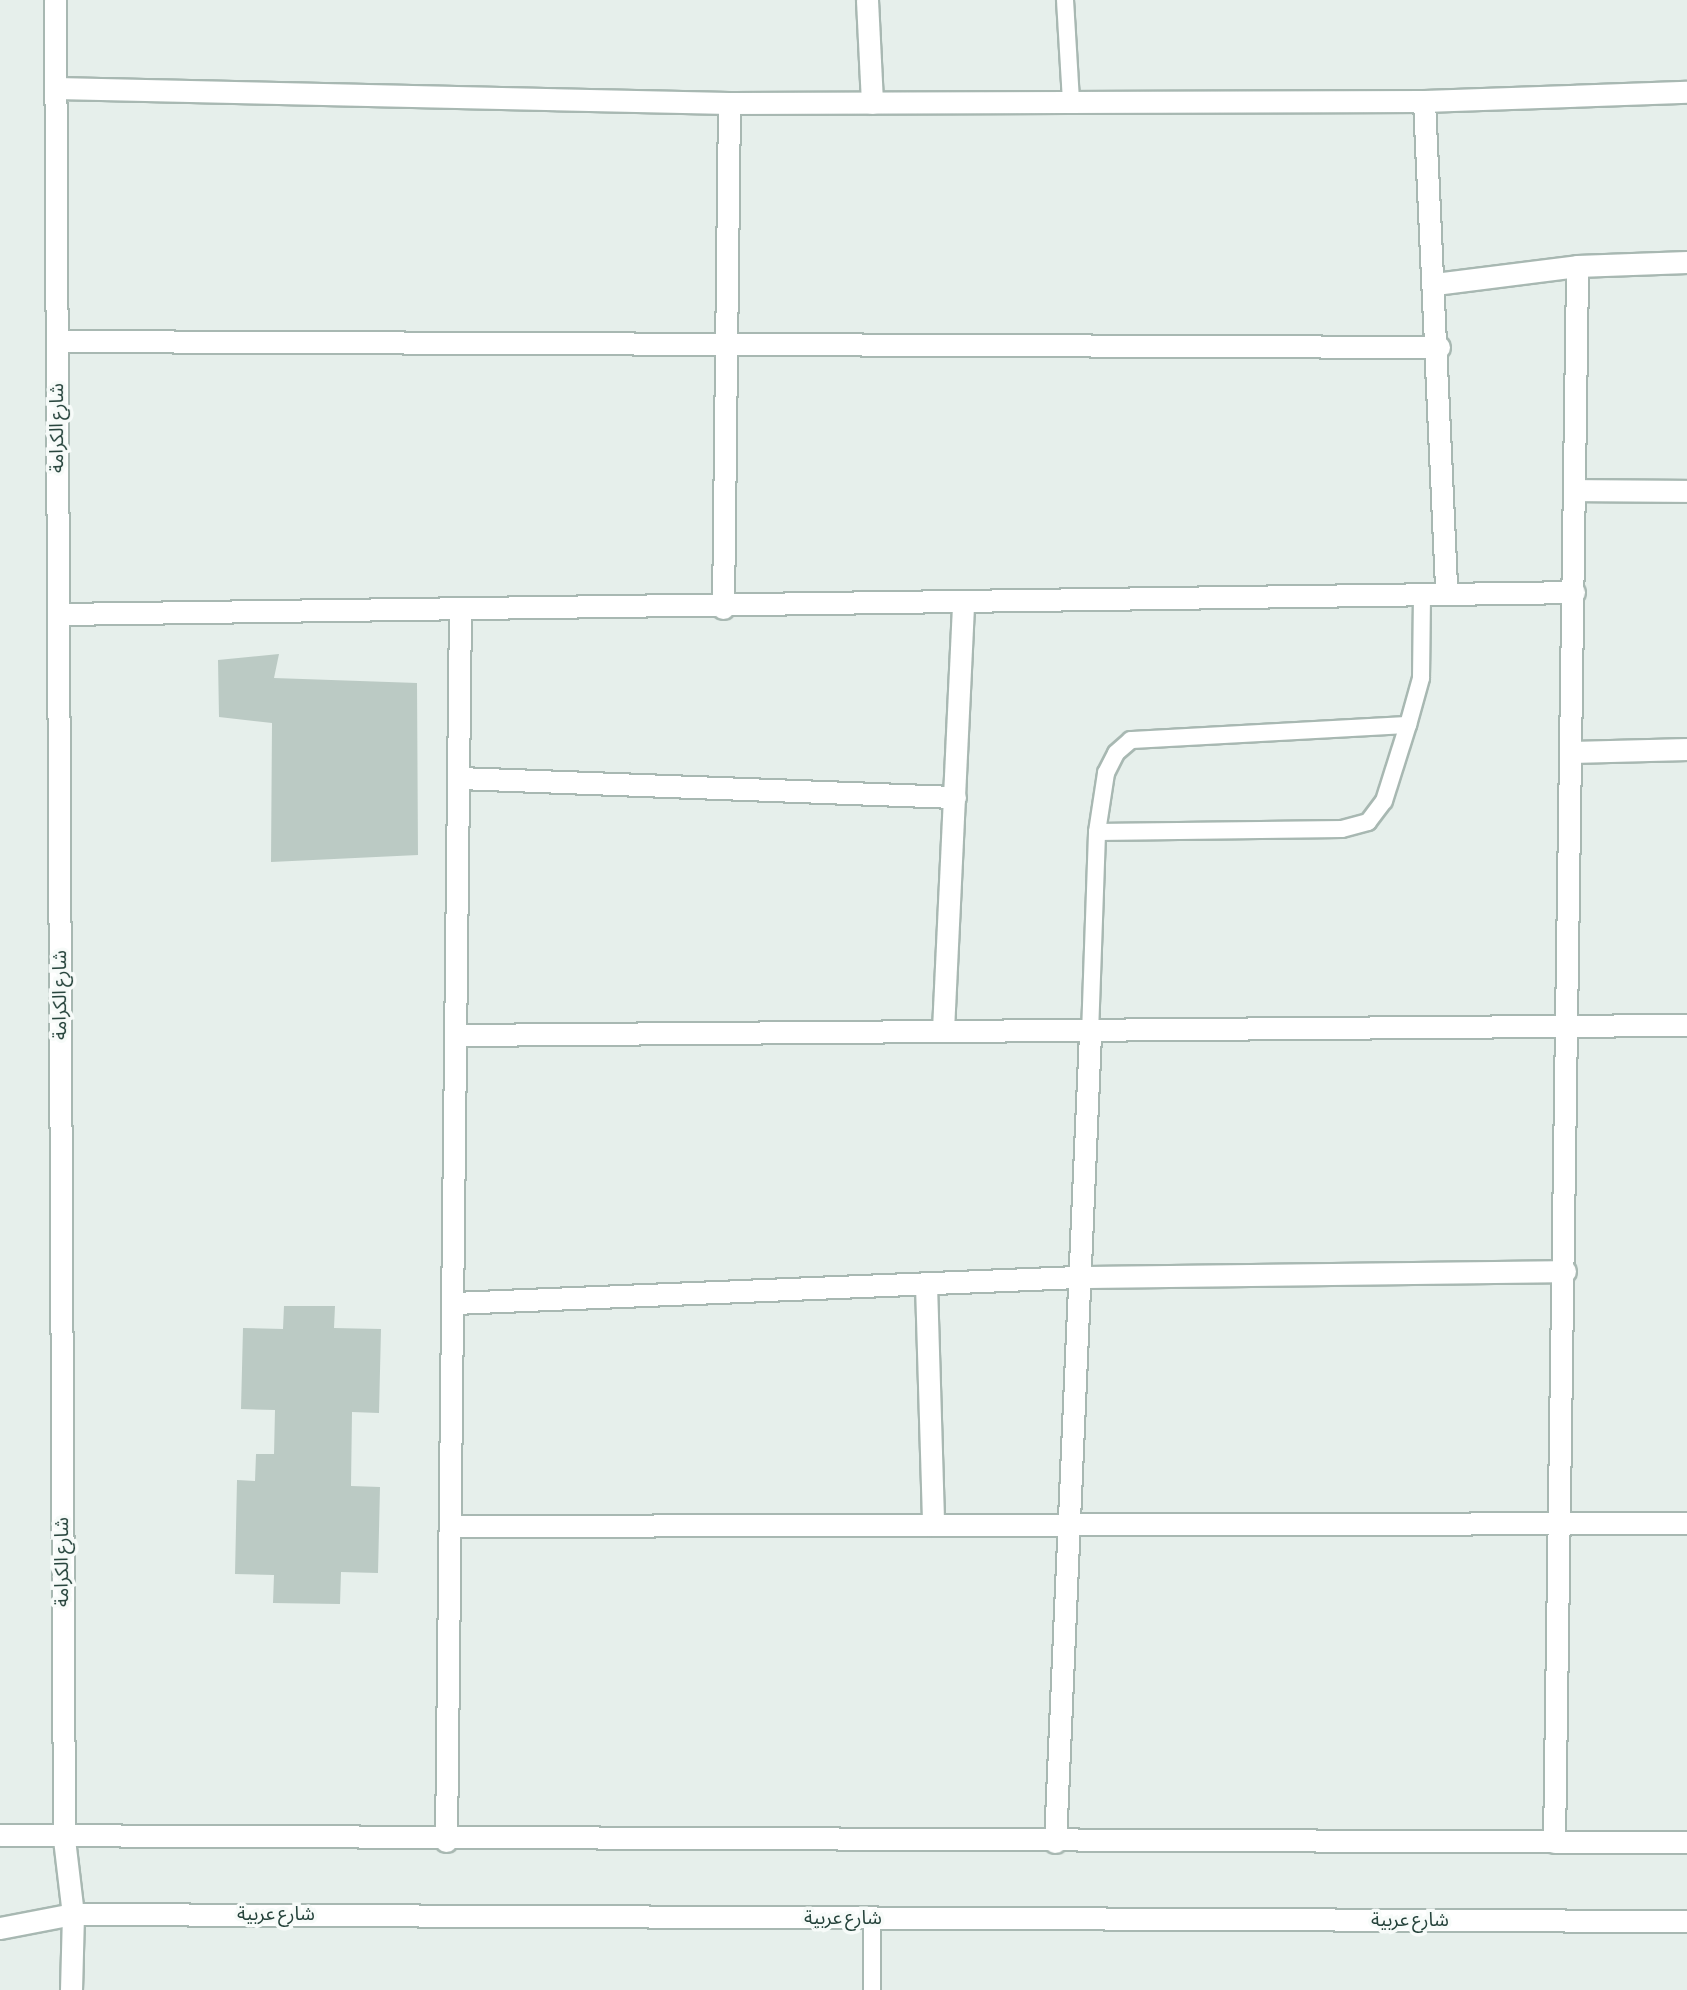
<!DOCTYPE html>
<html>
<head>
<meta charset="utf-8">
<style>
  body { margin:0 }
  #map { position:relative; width:1687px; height:1990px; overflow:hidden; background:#e6efeb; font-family:"Sofia Sans Condensed","Noto Sans Arabic",sans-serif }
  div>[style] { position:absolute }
  .building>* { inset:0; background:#bbcac4 }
  .roads { filter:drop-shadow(2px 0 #a8b8b2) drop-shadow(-2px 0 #a8b8b2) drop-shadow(0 2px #a8b8b2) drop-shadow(0 -2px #a8b8b2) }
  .service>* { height:16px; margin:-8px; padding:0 8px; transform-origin:8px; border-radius:8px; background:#fff }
  .minor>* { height:21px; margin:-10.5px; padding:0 10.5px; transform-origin:10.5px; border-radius:10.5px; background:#fff }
  .tertiary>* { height:21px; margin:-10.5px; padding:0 10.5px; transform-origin:10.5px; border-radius:10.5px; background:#fff }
  .secondary>* { height:21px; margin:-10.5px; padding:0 10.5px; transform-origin:10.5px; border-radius:10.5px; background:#fff }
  span { translate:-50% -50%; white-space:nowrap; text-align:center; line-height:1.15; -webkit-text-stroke:7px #f7fbf9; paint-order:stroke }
  .street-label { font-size:19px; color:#24423a }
</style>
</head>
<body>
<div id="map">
  <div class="building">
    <i style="clip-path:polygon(279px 654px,274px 678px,417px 683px,418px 855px,271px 862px,272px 723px,219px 717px,218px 660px)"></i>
    <i style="clip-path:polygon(284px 1306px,335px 1306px,334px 1328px,381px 1329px,379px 1413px,352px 1412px,351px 1486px,380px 1487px,378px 1573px,341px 1572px,340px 1604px,273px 1603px,274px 1575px,235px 1574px,237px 1480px,255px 1481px,256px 1454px,274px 1454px,275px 1410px,241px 1409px,243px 1328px,283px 1329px)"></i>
  </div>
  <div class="roads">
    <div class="service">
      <i style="left:1065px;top:0;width:102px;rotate:86.6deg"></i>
      <i style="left:1097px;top:832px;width:245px;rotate:-0.7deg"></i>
      <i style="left:1342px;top:829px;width:27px;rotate:-15deg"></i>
      <i style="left:1368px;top:822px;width:26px;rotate:-53deg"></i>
      <i style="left:1384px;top:801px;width:80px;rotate:-72.5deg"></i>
      <i style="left:1090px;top:1034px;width:202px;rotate:-88deg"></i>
      <i style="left:1097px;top:832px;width:60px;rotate:-81.3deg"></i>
      <i style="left:1106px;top:773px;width:22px;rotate:-63deg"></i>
      <i style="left:1116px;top:753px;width:20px;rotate:-41deg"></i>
      <i style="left:1131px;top:740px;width:277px;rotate:-3.1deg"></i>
      <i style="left:1408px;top:725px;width:49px;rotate:-74.5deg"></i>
      <i style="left:1421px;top:678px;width:83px;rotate:-89.3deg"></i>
      <i style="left:872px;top:1920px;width:70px;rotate:90deg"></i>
    </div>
    <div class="minor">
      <i style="left:867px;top:0;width:103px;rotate:87.2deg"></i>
      <i style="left:56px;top:88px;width:673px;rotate:1.28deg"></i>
      <i style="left:729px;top:103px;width:695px;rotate:-0.16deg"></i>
      <i style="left:1424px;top:101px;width:263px;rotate:-2deg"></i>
      <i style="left:1424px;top:101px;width:493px;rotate:87.4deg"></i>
      <i style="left:1435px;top:284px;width:143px;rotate:-7.2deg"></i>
      <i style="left:1577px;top:266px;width:110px;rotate:-2.1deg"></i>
      <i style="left:58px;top:341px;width:1381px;rotate:0.25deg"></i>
      <i style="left:1575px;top:490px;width:112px;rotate:0.5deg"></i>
      <i style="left:723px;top:608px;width:505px;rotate:-89.32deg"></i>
      <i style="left:60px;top:614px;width:1514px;rotate:-0.83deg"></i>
      <i style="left:1572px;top:752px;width:115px;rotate:-1.5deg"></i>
      <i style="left:459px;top:778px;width:496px;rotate:2.2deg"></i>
      <i style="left:943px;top:1030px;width:427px;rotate:-87.3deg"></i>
      <i style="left:456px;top:1035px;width:1231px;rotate:-0.47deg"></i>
      <i style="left:926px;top:1284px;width:241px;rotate:88.3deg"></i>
      <i style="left:454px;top:1303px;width:625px;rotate:-2.39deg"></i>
      <i style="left:1078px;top:1277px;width:487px;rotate:-0.7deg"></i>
      <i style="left:453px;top:1526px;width:1234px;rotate:-0.14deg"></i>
      <i style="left:446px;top:1841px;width:1231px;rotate:-89.35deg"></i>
      <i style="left:1055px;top:1842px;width:809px;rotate:-87.52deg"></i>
      <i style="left:1554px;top:1842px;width:1576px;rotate:-89.16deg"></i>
    </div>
    <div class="tertiary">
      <i style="left:55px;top:0;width:1839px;rotate:89.72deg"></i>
      <i style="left:64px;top:1839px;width:76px;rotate:83.2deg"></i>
      <i style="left:73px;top:1914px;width:76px;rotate:91.5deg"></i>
    </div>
    <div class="secondary">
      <i style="left:0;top:1835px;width:1687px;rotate:0.24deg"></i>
      <i style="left:0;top:1928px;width:74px;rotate:-10.9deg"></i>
      <i style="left:73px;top:1914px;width:1614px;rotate:0.25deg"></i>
    </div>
  </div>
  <div class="street-label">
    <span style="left:58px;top:428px;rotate:-90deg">شارع الكرامة</span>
    <span style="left:61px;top:995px;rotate:-90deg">شارع الكرامة</span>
    <span style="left:63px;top:1562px;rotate:-90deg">شارع الكرامة</span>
    <span style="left:276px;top:1915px">شارع عربية</span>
    <span style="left:843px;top:1919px">شارع عربية</span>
    <span style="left:1410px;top:1921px">شارع عربية</span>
  </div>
</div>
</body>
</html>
